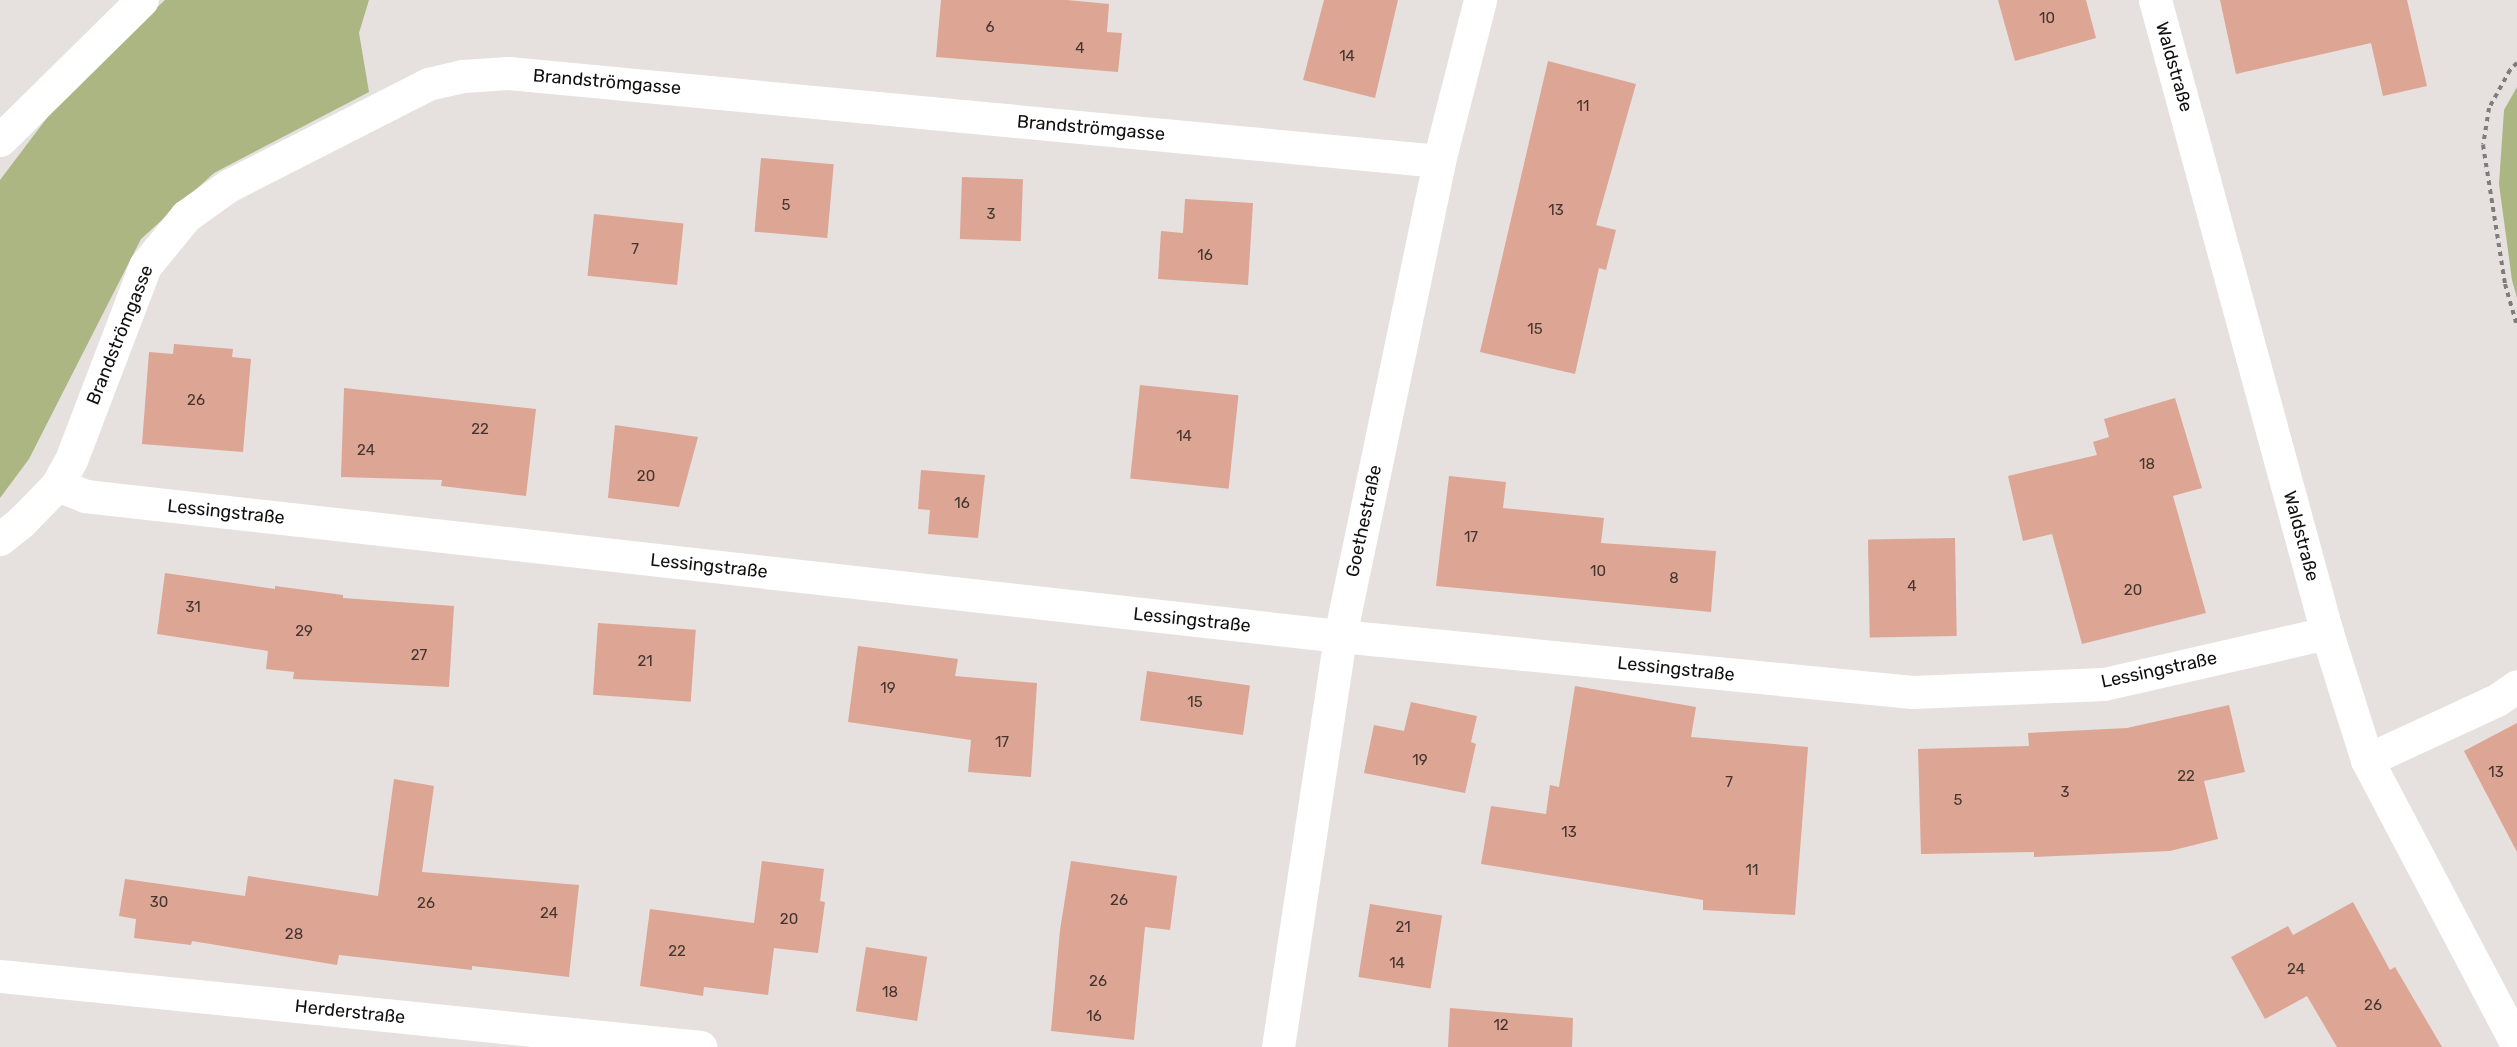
<!DOCTYPE html>
<html>
<head>
<meta charset="utf-8">
<style>
  body { margin:0 }
  #map { position:relative; width:2517px; height:1047px; overflow:hidden; background:#e6e1df; font-family:Rubik,sans-serif }
  div>[style] { position:absolute }
  .green>* { inset:0; background:#acb683 }
  .building>* { inset:0; background:#dda594; transform-origin:0 0 }
  .path>* { height:4px; margin-top:-2px; transform-origin:0; background:repeating-linear-gradient(90deg,#7f7c7b 0 4.5px,transparent 0 9px) }
  .minor>* { height:33px; margin:-16.5px; padding:0 16.5px; transform-origin:16.5px; border-radius:16.5px; background:#fff }
  span { translate:-50% -50%; white-space:nowrap; text-align:center; line-height:1.15; -webkit-text-stroke:4.5px #fff; paint-order:stroke }
  .number-label { font-size:15px; color:#443530 }
  .number-label span { -webkit-text-stroke-width:0 }
  .street-label { font-size:18px; color:#11100f }
</style>
</head>
<body>
<div id="map">
  <div class="green">
    <i style="clip-path:polygon(165px 0,369px 0,359px 33px,369px 92px,214px 173px,141px 239px,29px 459px,0 498px,0 180px,65px 94px)"></i>
    <i style="clip-path:polygon(2517px 87px,2517px 298px,2512px 280px,2499px 184px,2504px 110px)"></i>
  </div>
  <div class="building">
    <i style="clip-path:polygon(941px 0,1067px 0,1109px 4px,1107px 32px,1122px 33px,1118px 72px,936px 57px)"></i>
    <i style="clip-path:polygon(1324px 0,1398px 0,1375px 98px,1303px 80px)"></i>
    <i style="clip-path:polygon(1998px 0,2086px 0,2096px 38px,2015px 61px)"></i>
    <i style="clip-path:polygon(2220px 0,2407px 0,2427px 86px,2383px 96px,2371px 43px,2236px 74px)"></i>
    <i style="clip-path:polygon(1548px 61px,1636px 84px,1596px 225px,1616px 230px,1606px 270px,1599px 268px,1575px 374px,1480px 352px)"></i>
    <i style="left:761px;top:158px;width:73px;height:74px;rotate:5deg"></i>
    <i style="left:962px;top:177px;width:61px;height:62px;rotate:2deg"></i>
    <i style="clip-path:polygon(1185px 199px,1253px 203px,1248px 285px,1158px 279px,1161px 231px,1183px 233px)"></i>
    <i style="left:594px;top:214px;width:90px;height:62px;rotate:6deg"></i>
    <i style="clip-path:polygon(174px 344px,233px 349px,232px 357px,251px 359px,243px 452px,142px 444px,149px 352px,173px 354px)"></i>
    <i style="left:1140px;top:385px;width:99px;height:94px;rotate:6deg"></i>
    <i style="clip-path:polygon(344px 388px,536px 409px,526px 496px,441px 486px,442px 480px,341px 477px)"></i>
    <i style="clip-path:polygon(2175px 398px,2202px 488px,2173px 496px,2206px 613px,2082px 644px,2052px 534px,2023px 541px,2008px 476px,2097px 455px,2093px 442px,2109px 437px,2104px 419px)"></i>
    <i style="clip-path:polygon(615px 425px,698px 437px,679px 507px,608px 498px)"></i>
    <i style="clip-path:polygon(921px 470px,985px 475px,978px 538px,928px 534px,930px 510px,918px 509px)"></i>
    <i style="clip-path:polygon(1449px 476px,1506px 482px,1503px 508px,1604px 518px,1601px 543px,1716px 551px,1711px 612px,1436px 586px)"></i>
    <i style="left:1955px;top:538px;width:98px;height:87px;rotate:89deg"></i>
    <i style="clip-path:polygon(165px 573px,275px 589px,275px 586px,343px 595px,343px 598px,454px 606px,449px 687px,293px 679px,294px 672px,266px 669px,268px 651px,157px 634px)"></i>
    <i style="left:598px;top:623px;width:98px;height:72px;rotate:4deg"></i>
    <i style="clip-path:polygon(858px 646px,958px 659px,955px 676px,1037px 683px,1031px 777px,968px 772px,971px 740px,848px 722px)"></i>
    <i style="left:1147px;top:671px;width:104px;height:50px;rotate:8deg"></i>
    <i style="clip-path:polygon(1575px 686px,1696px 707px,1691px 737px,1808px 747px,1795px 915px,1703px 910px,1703px 900px,1481px 864px,1491px 806px,1546px 814px,1550px 785px,1559px 787px)"></i>
    <i style="clip-path:polygon(1411px 702px,1477px 716px,1471px 742px,1476px 744px,1465px 793px,1364px 773px,1374px 725px,1404px 731px)"></i>
    <i style="clip-path:polygon(2229px 705px,2245px 772px,2204px 781px,2218px 839px,2170px 851px,2034px 857px,2034px 852px,1921px 854px,1918px 749px,2029px 746px,2028px 733px,2127px 728px)"></i>
    <i style="clip-path:polygon(2517px 723px,2517px 852px,2464px 751px)"></i>
    <i style="clip-path:polygon(394px 779px,434px 786px,422px 872px,579px 885px,569px 977px,472px 966px,472px 970px,339px 955px,337px 965px,192px 941px,191px 945px,134px 938px,136px 919px,119px 916px,125px 879px,245px 896px,248px 876px,378px 896px)"></i>
    <i style="clip-path:polygon(762px 861px,824px 869px,820px 901px,825px 902px,818px 953px,774px 948px,768px 995px,704px 987px,703px 996px,640px 986px,650px 909px,754px 923px)"></i>
    <i style="clip-path:polygon(1071px 861px,1177px 876px,1170px 930px,1145px 927px,1134px 1040px,1051px 1031px,1060px 930px)"></i>
    <i style="clip-path:polygon(2353px 902px,2390px 970px,2395px 967px,2442px 1047px,2337px 1047px,2307px 996px,2265px 1019px,2231px 957px,2288px 926px,2293px 935px)"></i>
    <i style="left:1370px;top:904px;width:73px;height:74px;rotate:9deg"></i>
    <i style="left:866px;top:947px;width:62px;height:65px;rotate:9deg"></i>
    <i style="clip-path:polygon(1450px 1008px,1573px 1018px,1572px 1047px,1448px 1047px)"></i>
  </div>
  <div class="path">
    <i style="left:2517px;top:63px;width:10px;rotate:135deg"></i>
    <i style="left:2510px;top:70px;width:43px;rotate:118.9deg"></i>
    <i style="left:2489px;top:108px;width:37px;rotate:99deg"></i>
    <i style="left:2483px;top:145px;width:141px;rotate:81deg"></i>
    <i style="left:2505px;top:284px;width:44px;rotate:74.1deg"></i>
  </div>
  <div class="minor">
    <i style="left:2155px;top:0;width:656px;rotate:74.8deg"></i>
    <i style="left:2327px;top:633px;width:133px;rotate:72.5deg"></i>
    <i style="left:2367px;top:760px;width:322px;rotate:62.2deg"></i>
    <i style="left:0;top:140px;width:199px;rotate:-44.6deg"></i>
    <i style="left:57px;top:485px;width:30px;rotate:21deg"></i>
    <i style="left:85px;top:496px;width:1263px;rotate:6.37deg"></i>
    <i style="left:1340px;top:636px;width:575px;rotate:5.59deg"></i>
    <i style="left:1912px;top:692px;width:192px;rotate:-2.4deg"></i>
    <i style="left:2104px;top:684px;width:229px;rotate:-12.9deg"></i>
    <i style="left:0;top:539px;width:28px;rotate:-39deg"></i>
    <i style="left:22px;top:521px;width:50px;rotate:-45.8deg"></i>
    <i style="left:57px;top:485px;width:29px;rotate:-61deg"></i>
    <i style="left:71px;top:460px;width:208px;rotate:-69.1deg"></i>
    <i style="left:145px;top:266px;width:65px;rotate:-50.6deg"></i>
    <i style="left:186px;top:216px;width:52px;rotate:-35.5deg"></i>
    <i style="left:228px;top:186px;width:225px;rotate:-27deg"></i>
    <i style="left:428px;top:84px;width:36px;rotate:-13deg"></i>
    <i style="left:463px;top:76px;width:45px;rotate:-3.8deg"></i>
    <i style="left:508px;top:73px;width:935px;rotate:5.4deg"></i>
    <i style="left:2367px;top:760px;width:143px;rotate:-24.8deg"></i>
    <i style="left:2497px;top:700px;width:24px;rotate:-35deg"></i>
    <i style="left:0;top:976px;width:704px;rotate:5.79deg"></i>
    <i style="left:1278px;top:1047px;width:416px;rotate:-81.4deg"></i>
    <i style="left:1340px;top:636px;width:485px;rotate:-78.2deg"></i>
    <i style="left:1439px;top:161px;width:166px;rotate:-75.7deg"></i>
  </div>
  <div class="number-label">
    <span style="left:2047px;top:19px">10</span>
    <span style="left:990px;top:28px">6</span>
    <span style="left:1080px;top:49px">4</span>
    <span style="left:1347px;top:57px">14</span>
    <span style="left:1583px;top:107px">11</span>
    <span style="left:786px;top:206px">5</span>
    <span style="left:1556px;top:211px">13</span>
    <span style="left:991px;top:215px">3</span>
    <span style="left:635px;top:250px">7</span>
    <span style="left:1205px;top:256px">16</span>
    <span style="left:1535px;top:330px">15</span>
    <span style="left:196px;top:401px">26</span>
    <span style="left:480px;top:430px">22</span>
    <span style="left:1184px;top:437px">14</span>
    <span style="left:366px;top:451px">24</span>
    <span style="left:2147px;top:465px">18</span>
    <span style="left:646px;top:477px">20</span>
    <span style="left:962px;top:504px">16</span>
    <span style="left:1471px;top:538px">17</span>
    <span style="left:1598px;top:572px">10</span>
    <span style="left:1674px;top:579px">8</span>
    <span style="left:1912px;top:587px">4</span>
    <span style="left:2133px;top:591px">20</span>
    <span style="left:193px;top:608px">31</span>
    <span style="left:304px;top:632px">29</span>
    <span style="left:419px;top:656px">27</span>
    <span style="left:645px;top:662px">21</span>
    <span style="left:888px;top:689px">19</span>
    <span style="left:1195px;top:703px">15</span>
    <span style="left:1002px;top:743px">17</span>
    <span style="left:1420px;top:761px">19</span>
    <span style="left:2496px;top:773px">13</span>
    <span style="left:2186px;top:777px">22</span>
    <span style="left:1729px;top:783px">7</span>
    <span style="left:2065px;top:793px">3</span>
    <span style="left:1958px;top:801px">5</span>
    <span style="left:1569px;top:833px">13</span>
    <span style="left:1752px;top:871px">11</span>
    <span style="left:1119px;top:901px">26</span>
    <span style="left:159px;top:903px">30</span>
    <span style="left:426px;top:904px">26</span>
    <span style="left:549px;top:914px">24</span>
    <span style="left:789px;top:920px">20</span>
    <span style="left:1403px;top:928px">21</span>
    <span style="left:294px;top:935px">28</span>
    <span style="left:677px;top:952px">22</span>
    <span style="left:1397px;top:964px">14</span>
    <span style="left:2296px;top:970px">24</span>
    <span style="left:1098px;top:982px">26</span>
    <span style="left:890px;top:993px">18</span>
    <span style="left:2373px;top:1006px">26</span>
    <span style="left:1094px;top:1017px">16</span>
    <span style="left:1501px;top:1026px">12</span>
  </div>
  <div class="street-label">
    <span style="left:2174px;top:67px;rotate:74deg">Waldstraße</span>
    <span style="left:607px;top:82px;rotate:5deg">Brandströmgasse</span>
    <span style="left:1091px;top:128px;rotate:5deg">Brandströmgasse</span>
    <span style="left:120px;top:335px;rotate:-68deg">Brandströmgasse</span>
    <span style="left:226px;top:512px;rotate:6deg">Lessingstraße</span>
    <span style="left:1364px;top:521px;rotate:-78deg">Goethestraße</span>
    <span style="left:2301px;top:536px;rotate:75deg">Waldstraße</span>
    <span style="left:709px;top:566px;rotate:6deg">Lessingstraße</span>
    <span style="left:1192px;top:620px;rotate:6deg">Lessingstraße</span>
    <span style="left:1676px;top:669px;rotate:6deg">Lessingstraße</span>
    <span style="left:2159px;top:670px;rotate:-12deg">Lessingstraße</span>
    <span style="left:350px;top:1012px;rotate:6deg">Herderstraße</span>
  </div>
</div>
</body>
</html>
